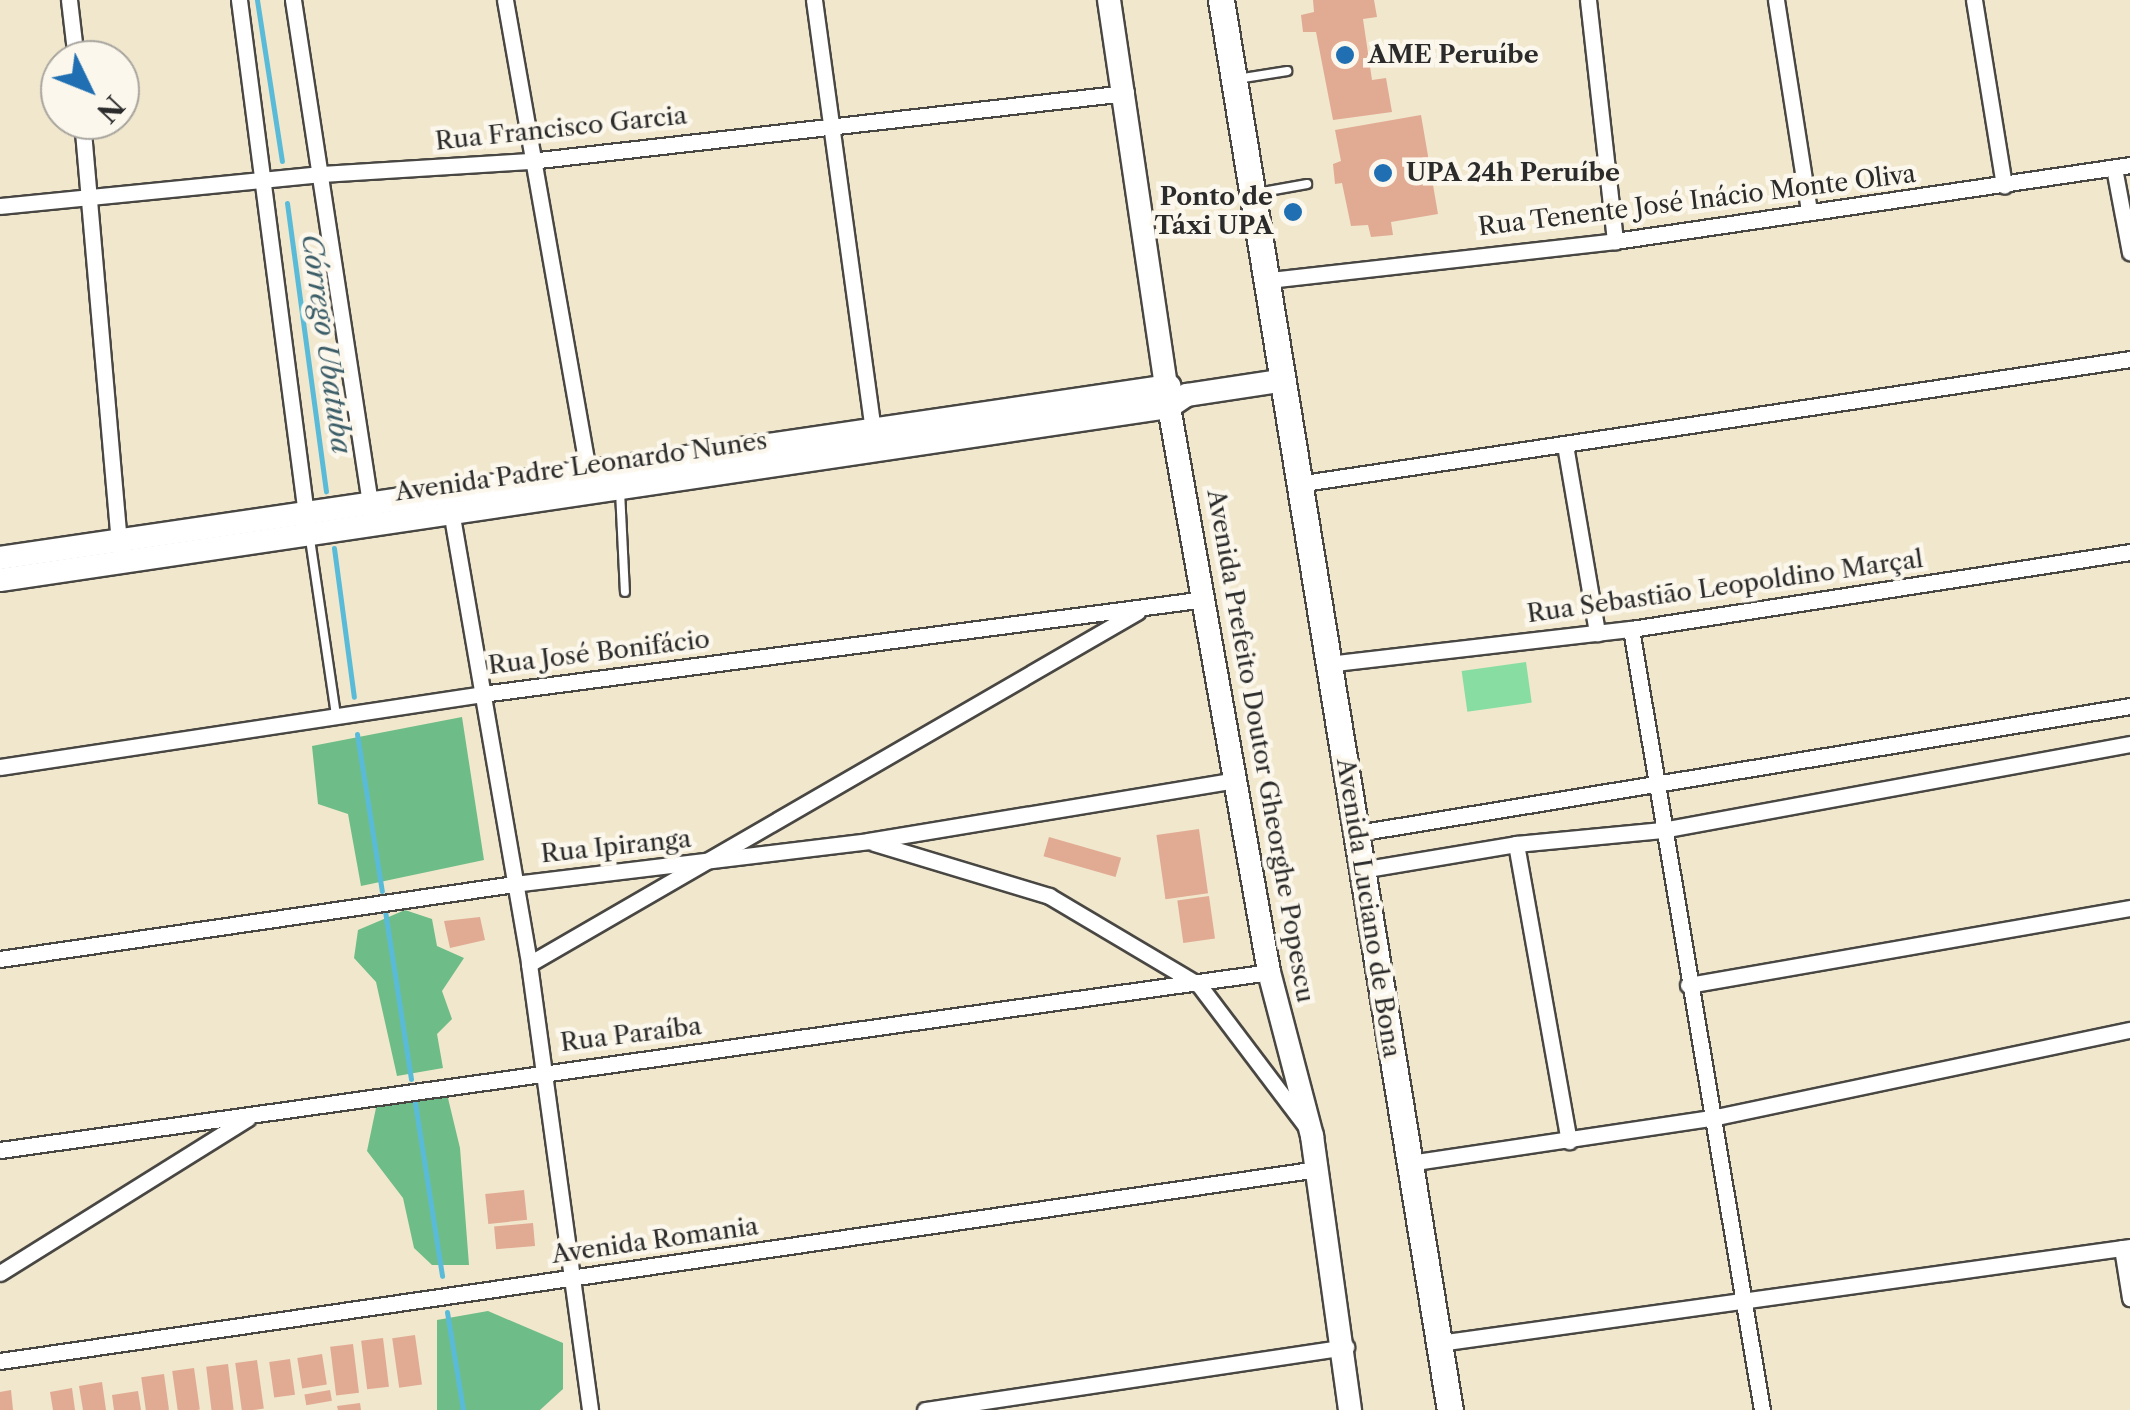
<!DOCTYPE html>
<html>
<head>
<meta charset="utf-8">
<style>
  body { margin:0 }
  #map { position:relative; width:2130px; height:1410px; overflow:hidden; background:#f1e7cd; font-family:"Libre Caslon Text",serif }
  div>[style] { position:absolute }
  .green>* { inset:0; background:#88dea2; transform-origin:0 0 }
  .forest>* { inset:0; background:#6ebd88 }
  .stream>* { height:5px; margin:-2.5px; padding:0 2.5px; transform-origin:2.5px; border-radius:2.5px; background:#5abbd8 }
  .building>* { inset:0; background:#e1aa93; transform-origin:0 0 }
  .roads { filter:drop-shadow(2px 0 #494743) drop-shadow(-2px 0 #494743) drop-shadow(0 2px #494743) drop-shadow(0 -2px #494743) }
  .lane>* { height:8px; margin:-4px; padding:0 4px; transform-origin:4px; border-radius:4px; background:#fff }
  .street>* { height:15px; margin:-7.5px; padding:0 7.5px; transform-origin:7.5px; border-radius:7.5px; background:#fff }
  .secondary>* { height:22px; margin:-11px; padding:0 11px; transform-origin:11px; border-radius:11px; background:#fff }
  .primary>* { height:25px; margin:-12.5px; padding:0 12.5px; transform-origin:12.5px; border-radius:12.5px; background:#fff }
  .dots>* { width:28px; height:28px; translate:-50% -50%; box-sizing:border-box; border:5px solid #fbf7ec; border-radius:50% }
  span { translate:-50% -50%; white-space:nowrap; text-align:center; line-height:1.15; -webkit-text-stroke:9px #fbf7ec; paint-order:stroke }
  .poi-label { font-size:25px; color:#2b2b2b; font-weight:700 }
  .left { translate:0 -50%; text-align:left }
  .right { translate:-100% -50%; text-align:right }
  .street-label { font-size:25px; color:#2b2b2b }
  .water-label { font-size:28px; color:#3b5d68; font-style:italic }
  .north { position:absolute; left:40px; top:40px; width:100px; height:100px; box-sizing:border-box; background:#fbf7ec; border:2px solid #a8a59f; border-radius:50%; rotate:133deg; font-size:28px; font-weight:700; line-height:40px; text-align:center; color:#2b2b2b }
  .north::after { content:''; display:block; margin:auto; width:35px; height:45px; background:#1f6fb2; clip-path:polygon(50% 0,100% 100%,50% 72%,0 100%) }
</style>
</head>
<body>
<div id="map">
  <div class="green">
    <i style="left:1526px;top:662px;width:41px;height:65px;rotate:82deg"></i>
  </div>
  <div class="forest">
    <i style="clip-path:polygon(462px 717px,484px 860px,361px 886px,348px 814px,318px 804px,312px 746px)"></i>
    <i style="clip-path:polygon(405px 910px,432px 919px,437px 946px,464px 958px,442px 991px,452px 1019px,437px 1034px,443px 1068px,397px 1076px,376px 982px,354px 958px,358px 930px)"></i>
    <i style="clip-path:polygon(447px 1094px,460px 1148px,469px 1265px,432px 1265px,414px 1248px,403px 1198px,367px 1151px,377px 1103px)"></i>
    <i style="clip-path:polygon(488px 1311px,563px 1343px,563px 1389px,540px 1410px,437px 1410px,437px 1320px)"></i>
  </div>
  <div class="stream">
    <i style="left:257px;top:0;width:163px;rotate:81.2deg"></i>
    <i style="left:287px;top:203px;width:291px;rotate:82.3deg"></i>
    <i style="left:334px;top:548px;width:150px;rotate:82.4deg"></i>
    <i style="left:357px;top:734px;width:159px;rotate:81deg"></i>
    <i style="left:385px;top:911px;width:170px;rotate:81.2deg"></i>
    <i style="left:415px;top:1103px;width:175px;rotate:81.1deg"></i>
    <i style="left:447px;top:1312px;width:99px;rotate:80.7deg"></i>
  </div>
  <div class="building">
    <i style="clip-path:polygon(1313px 0,1374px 0,1377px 17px,1363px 19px,1372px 80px,1386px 78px,1392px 112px,1333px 120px,1316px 32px,1303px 32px,1301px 15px,1314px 12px)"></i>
    <i style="clip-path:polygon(1421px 115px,1438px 214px,1391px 222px,1393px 235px,1371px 237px,1368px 225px,1351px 226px,1342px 183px,1335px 184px,1333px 164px,1341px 161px,1335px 130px)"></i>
    <i style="left:1199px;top:829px;width:65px;height:43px;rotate:82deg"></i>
    <i style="left:1049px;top:837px;width:75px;height:20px;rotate:16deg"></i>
    <i style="left:1209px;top:896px;width:43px;height:32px;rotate:82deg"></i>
    <i style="clip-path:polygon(480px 917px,485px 940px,450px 948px,444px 921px)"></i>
    <i style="left:524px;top:1190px;width:30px;height:39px;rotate:84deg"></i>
    <i style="left:533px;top:1223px;width:23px;height:39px;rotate:85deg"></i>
    <i style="left:415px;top:1335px;width:50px;height:23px;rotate:82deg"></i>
    <i style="left:383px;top:1338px;width:49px;height:22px;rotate:83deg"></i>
    <i style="left:353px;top:1344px;width:49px;height:23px;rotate:83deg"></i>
    <i style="left:322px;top:1354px;width:31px;height:25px;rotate:81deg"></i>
    <i style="left:290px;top:1359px;width:36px;height:21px;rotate:82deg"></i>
    <i style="left:257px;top:1360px;width:49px;height:22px;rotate:82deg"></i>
    <i style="left:228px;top:1364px;width:46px;height:22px;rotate:83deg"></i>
    <i style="left:194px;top:1368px;width:42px;height:22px;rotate:82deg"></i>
    <i style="left:164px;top:1374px;width:36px;height:23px;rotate:82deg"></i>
    <i style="clip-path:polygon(102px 1382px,106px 1410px,83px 1410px,79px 1386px)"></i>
    <i style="clip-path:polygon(72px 1388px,75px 1410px,53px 1410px,50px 1392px)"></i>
    <i style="clip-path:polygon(11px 1390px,13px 1410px,0 1410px,0 1392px)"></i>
    <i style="left:330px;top:1390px;width:11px;height:26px;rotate:80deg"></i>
    <i style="clip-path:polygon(138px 1391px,141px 1410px,114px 1410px,112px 1395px)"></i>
    <i style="clip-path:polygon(360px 1403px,361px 1410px,338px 1410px,337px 1406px)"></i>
  </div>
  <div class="roads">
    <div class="lane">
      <i style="left:1237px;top:79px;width:51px;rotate:-9.1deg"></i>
      <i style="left:1257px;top:193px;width:51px;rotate:-10.2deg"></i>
      <i style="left:620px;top:491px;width:101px;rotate:87.2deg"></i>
      <i style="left:310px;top:539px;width:179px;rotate:81.6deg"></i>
    </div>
    <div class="street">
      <i style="left:69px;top:0;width:60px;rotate:83.3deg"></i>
      <i style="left:239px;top:0;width:526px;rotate:82.58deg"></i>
      <i style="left:293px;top:0;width:516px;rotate:81.3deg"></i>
      <i style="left:505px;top:0;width:483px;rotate:80deg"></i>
      <i style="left:814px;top:0;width:442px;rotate:82.2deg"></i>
      <i style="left:1588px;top:0;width:243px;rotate:83.6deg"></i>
      <i style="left:1776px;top:0;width:214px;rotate:81.1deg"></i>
      <i style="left:1974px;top:0;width:188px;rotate:80.8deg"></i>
      <i style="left:82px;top:120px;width:429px;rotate:85deg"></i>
      <i style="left:2114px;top:168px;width:86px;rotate:79.3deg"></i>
      <i style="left:0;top:206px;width:323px;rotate:-5.7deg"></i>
      <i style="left:321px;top:174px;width:209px;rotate:-3.6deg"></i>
      <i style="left:530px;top:161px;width:600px;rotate:-6.51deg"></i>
      <i style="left:1269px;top:280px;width:348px;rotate:-6.4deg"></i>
      <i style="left:1615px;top:241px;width:521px;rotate:-8.39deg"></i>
      <i style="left:1565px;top:445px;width:191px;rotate:80.3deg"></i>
      <i style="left:1297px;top:484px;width:842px;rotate:-8.53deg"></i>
      <i style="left:450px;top:505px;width:466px;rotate:80.2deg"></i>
      <i style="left:529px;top:964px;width:450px;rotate:82.2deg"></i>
      <i style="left:1631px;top:629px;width:792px;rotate:80.48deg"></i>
      <i style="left:1327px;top:664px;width:306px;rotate:-6.6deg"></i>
      <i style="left:1631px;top:629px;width:505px;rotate:-8.77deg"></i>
      <i style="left:0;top:767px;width:487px;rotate:-8.6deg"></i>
      <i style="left:482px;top:694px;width:730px;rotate:-7.48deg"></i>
      <i style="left:1357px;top:833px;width:783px;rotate:-9.33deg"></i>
      <i style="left:874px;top:843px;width:183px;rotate:16.8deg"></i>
      <i style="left:1049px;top:896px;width:174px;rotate:30.7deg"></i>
      <i style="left:1199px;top:985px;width:174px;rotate:52.9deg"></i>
      <i style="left:1516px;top:844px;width:302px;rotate:79.9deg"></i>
      <i style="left:1361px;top:870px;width:157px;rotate:-9.5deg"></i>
      <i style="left:1516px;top:844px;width:147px;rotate:-5.5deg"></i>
      <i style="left:1662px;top:830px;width:476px;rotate:-10.4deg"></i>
      <i style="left:0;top:959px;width:519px;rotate:-8.3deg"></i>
      <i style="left:514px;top:884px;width:357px;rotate:-6.9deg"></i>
      <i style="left:868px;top:841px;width:374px;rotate:-9.4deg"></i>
      <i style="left:529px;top:964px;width:703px;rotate:-30.07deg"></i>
      <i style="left:1688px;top:985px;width:449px;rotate:-9.9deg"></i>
      <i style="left:0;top:1150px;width:1281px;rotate:-7.98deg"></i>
      <i style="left:1409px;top:1163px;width:310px;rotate:-8.5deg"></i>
      <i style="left:1716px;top:1117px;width:423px;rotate:-11.9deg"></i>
      <i style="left:2122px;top:1248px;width:51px;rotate:80.9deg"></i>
      <i style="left:0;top:1273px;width:292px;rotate:-32deg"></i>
      <i style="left:1439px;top:1343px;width:698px;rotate:-7.91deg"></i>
      <i style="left:0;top:1361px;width:1331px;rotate:-8.29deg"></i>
      <i style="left:925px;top:1410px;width:426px;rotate:-8.5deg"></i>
    </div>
    <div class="secondary">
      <i style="left:1109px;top:0;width:411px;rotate:81.6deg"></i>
      <i style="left:1169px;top:407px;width:574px;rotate:79.96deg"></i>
      <i style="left:1269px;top:972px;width:170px;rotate:75.3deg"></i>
      <i style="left:1312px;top:1136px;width:277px;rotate:82.1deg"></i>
      <i style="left:0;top:558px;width:1182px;rotate:-8.37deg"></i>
      <i style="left:0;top:580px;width:1182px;rotate:-8.42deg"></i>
      <i style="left:1169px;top:407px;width:22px;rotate:-34deg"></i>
      <i style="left:1187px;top:395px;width:93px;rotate:-8.7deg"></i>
    </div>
    <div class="primary">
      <i style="left:1221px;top:0;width:1428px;rotate:80.78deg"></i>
    </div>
  </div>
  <div class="dots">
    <i style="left:1345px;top:55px;background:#1f6fb2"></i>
    <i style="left:1383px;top:173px;background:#1f6fb2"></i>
    <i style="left:1293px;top:212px;background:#1f6fb2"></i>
  </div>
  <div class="poi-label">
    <span class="left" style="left:1368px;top:55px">AME Peruíbe</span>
    <span class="left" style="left:1406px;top:173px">UPA 24h Peruíbe</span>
    <span class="right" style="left:1273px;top:212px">Ponto de<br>Táxi UPA</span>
  </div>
  <div class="street-label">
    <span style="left:561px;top:129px;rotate:-6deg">Rua Francisco Garcia</span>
    <span style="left:1697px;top:201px;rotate:-7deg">Rua Tenente José Inácio Monte Oliva</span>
    <span style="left:581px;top:467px;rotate:-8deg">Avenida Padre Leonardo Nunes</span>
    <span style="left:1725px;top:587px;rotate:-8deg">Rua Sebastião Leopoldino Marçal</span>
    <span style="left:599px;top:653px;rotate:-7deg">Rua José Bonifácio</span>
    <span style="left:1260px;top:746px;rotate:80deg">Avenida Prefeito Doutor Gheorghe Popescu</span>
    <span style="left:616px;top:847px;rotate:-6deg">Rua Ipiranga</span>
    <span style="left:1368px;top:908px;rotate:81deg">Avenida Luciano de Bona</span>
    <span style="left:631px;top:1035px;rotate:-7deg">Rua Paraíba</span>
    <span style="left:655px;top:1241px;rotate:-8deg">Avenida Romania</span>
  </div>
  <div class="water-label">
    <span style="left:327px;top:344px;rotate:82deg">Córrego Ubatuba</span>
  </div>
  <div class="north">N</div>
</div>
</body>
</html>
